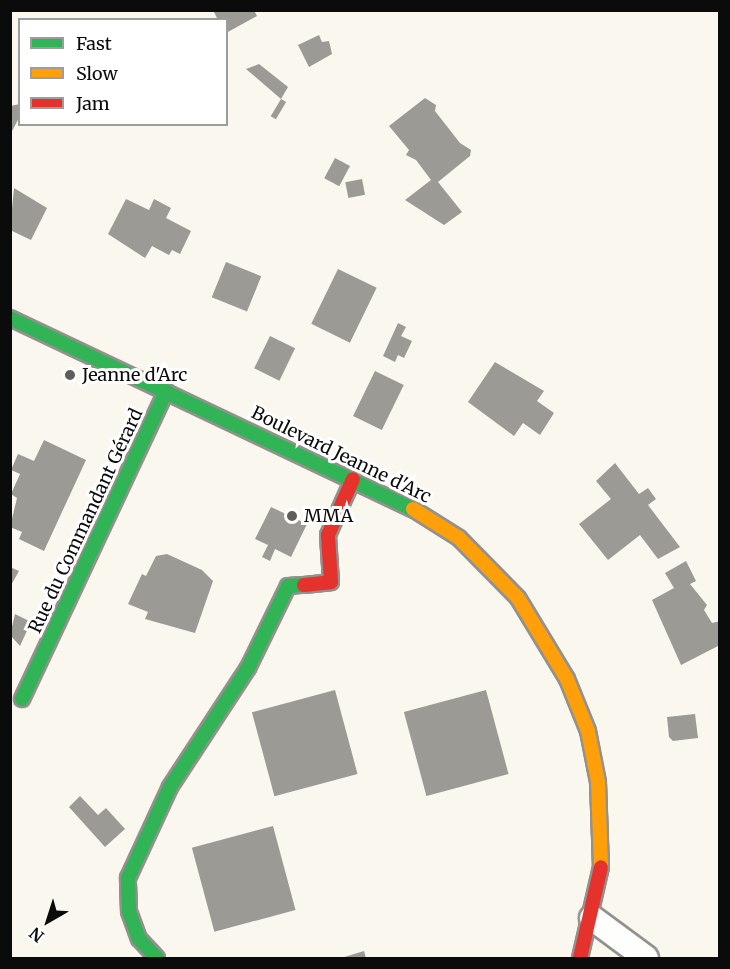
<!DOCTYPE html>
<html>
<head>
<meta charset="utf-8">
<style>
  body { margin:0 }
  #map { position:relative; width:730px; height:969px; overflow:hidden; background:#faf7ef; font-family:Merriweather,serif }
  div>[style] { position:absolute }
  .building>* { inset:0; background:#9c9a95; transform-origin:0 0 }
  .roads { filter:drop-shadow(2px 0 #93918e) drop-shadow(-2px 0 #93918e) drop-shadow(0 2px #93918e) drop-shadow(0 -2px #93918e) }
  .street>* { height:24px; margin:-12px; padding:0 12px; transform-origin:12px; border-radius:12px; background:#fefefd }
  .fast>* { height:14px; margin:-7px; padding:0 7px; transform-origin:7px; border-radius:7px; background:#30b455 }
  .slow>* { height:14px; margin:-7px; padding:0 7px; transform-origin:7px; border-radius:7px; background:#ff9f0a }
  .jam>* { height:14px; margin:-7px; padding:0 7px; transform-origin:7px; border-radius:7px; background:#e5322d }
  .dots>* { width:16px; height:16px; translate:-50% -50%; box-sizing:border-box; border:3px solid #fff; border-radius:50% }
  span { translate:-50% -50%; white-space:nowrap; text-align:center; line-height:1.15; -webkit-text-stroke:6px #fff; paint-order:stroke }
  .poi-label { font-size:18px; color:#0b0b0b }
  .left { translate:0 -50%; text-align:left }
  .street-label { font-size:18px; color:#0b0b0b }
  .frame { position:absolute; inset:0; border:12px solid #0b0b0b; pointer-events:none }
  .legend { position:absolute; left:18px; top:18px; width:210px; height:108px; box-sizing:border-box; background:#fff; border:2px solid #9d9d9d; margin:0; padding:8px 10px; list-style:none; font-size:18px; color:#0b0b0b }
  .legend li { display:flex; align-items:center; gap:12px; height:30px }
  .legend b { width:30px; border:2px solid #9d9d9d }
  .north { position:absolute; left:18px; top:891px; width:60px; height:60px; -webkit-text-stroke:4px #fff; paint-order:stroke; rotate:219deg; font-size:16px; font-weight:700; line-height:24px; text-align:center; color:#0b0b0b }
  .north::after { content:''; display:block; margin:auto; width:21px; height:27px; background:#0b0b0b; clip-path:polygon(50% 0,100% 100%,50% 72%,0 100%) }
</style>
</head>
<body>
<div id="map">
  <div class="building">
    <i style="clip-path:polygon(213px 10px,254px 10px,257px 16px,226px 33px,226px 20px,218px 20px)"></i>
    <i style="clip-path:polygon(319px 35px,322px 42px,329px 41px,332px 54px,309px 67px,298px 45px)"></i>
    <i style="clip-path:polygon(259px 64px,288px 87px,281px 99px,246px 69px)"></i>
    <i style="clip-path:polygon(425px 98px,436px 105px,435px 111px,460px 143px,471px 150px,470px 156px,438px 182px,462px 212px,444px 225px,405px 200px,431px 180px,416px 160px,406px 155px,409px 150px,389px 126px)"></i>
    <i style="left:281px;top:99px;width:6px;height:20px;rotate:31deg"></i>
    <i style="clip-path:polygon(20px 104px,20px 116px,10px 135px,10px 106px)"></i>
    <i style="left:335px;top:158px;width:17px;height:23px;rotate:28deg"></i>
    <i style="left:362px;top:179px;width:16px;height:17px;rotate:79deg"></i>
    <i style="clip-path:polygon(14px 188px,47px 208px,31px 240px,10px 230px)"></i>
    <i style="clip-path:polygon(126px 199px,149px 210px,154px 199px,171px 208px,166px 218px,191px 231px,180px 254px,172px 250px,169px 255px,152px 246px,145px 258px,108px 234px)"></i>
    <i style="left:226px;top:262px;width:38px;height:38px;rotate:22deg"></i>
    <i style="left:338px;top:269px;width:43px;height:61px;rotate:26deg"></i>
    <i style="clip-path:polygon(398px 323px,406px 327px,401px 336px,412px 341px,404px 358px,398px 355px,395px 362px,383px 356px)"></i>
    <i style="left:270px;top:336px;width:28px;height:36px;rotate:26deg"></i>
    <i style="clip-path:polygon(495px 362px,544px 391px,537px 401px,554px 413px,540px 435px,523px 423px,514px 436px,468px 402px)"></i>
    <i style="left:375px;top:371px;width:32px;height:50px;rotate:26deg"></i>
    <i style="clip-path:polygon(44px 440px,86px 460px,44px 551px,19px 539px,22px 532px,10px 527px,17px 498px,11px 494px,20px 474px,11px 470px,18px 454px,34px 461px)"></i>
    <i style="clip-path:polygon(615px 463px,639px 494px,648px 488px,656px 499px,648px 505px,680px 547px,658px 559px,640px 535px,608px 560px,579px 524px,611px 499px,596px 481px)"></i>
    <i style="clip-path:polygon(271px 507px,307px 524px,291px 557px,275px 549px,270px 561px,262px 557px,268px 545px,255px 539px)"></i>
    <i style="clip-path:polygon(167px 554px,202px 570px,213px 581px,195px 633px,145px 619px,148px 612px,128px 604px,142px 574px,146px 576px,156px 556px)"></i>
    <i style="clip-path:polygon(686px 561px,696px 581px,690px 584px,707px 605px,704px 610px,712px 623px,720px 621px,720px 645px,681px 665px,652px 600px,674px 588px,665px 573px)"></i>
    <i style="clip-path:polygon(10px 567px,19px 571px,10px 587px)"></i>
    <i style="clip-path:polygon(15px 614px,31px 622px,20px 646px,10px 635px)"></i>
    <i style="left:335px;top:690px;width:87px;height:86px;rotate:75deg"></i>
    <i style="left:486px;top:690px;width:87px;height:85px;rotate:75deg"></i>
    <i style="clip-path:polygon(695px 714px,698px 738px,673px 741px,669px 737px,667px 717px)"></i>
    <i style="clip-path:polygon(80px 796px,98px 815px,106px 808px,125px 829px,105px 847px,69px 807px)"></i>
    <i style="left:273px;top:826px;width:87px;height:84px;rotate:75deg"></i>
    <i style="clip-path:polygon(364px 951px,366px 958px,341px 958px)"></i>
  </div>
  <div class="roads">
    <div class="street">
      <i style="left:592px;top:918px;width:67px;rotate:36.5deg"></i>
    </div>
    <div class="fast">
      <i style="left:10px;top:318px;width:446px;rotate:25.4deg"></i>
      <i style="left:22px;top:699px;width:340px;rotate:-64.9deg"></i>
      <i style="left:157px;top:958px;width:26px;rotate:-133deg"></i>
      <i style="left:139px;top:939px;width:30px;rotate:-110deg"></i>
      <i style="left:129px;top:911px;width:33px;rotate:-92deg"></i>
      <i style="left:128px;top:878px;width:100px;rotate:-65.2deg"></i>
      <i style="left:170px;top:787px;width:142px;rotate:-56.8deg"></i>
      <i style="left:248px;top:668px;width:91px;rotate:-64deg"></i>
      <i style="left:288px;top:586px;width:16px;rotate:-4deg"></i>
    </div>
    <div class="slow">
      <i style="left:413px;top:509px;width:54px;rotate:32.2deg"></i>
      <i style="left:459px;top:538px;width:84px;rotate:45.5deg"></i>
      <i style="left:518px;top:598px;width:95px;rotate:58.8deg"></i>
      <i style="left:567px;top:679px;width:56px;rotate:68deg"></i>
      <i style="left:588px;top:731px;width:52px;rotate:78.9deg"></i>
      <i style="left:598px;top:782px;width:85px;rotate:88deg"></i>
    </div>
    <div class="jam">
      <i style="left:304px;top:585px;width:27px;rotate:-6deg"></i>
      <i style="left:331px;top:582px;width:47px;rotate:-93.7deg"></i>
      <i style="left:328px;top:535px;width:61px;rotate:-65.9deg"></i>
      <i style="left:580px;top:958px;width:93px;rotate:-77deg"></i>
    </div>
  </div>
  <div class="dots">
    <i style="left:70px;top:375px;background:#5f5e5b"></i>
    <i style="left:292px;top:516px;background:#5f5e5b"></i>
  </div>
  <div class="poi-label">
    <span class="left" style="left:82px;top:375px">Jeanne d'Arc</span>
    <span class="left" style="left:304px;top:516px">MMA</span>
  </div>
  <div class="street-label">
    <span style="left:341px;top:455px;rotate:26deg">Boulevard Jeanne d'Arc</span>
    <span style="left:86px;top:521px;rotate:-65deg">Rue du Commandant Gérard</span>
  </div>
  <div class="frame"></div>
  <ul class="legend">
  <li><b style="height:8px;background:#30b455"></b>Fast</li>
  <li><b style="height:8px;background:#ff9f0a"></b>Slow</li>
  <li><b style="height:8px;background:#e5322d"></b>Jam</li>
  </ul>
  <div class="north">N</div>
</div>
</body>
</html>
